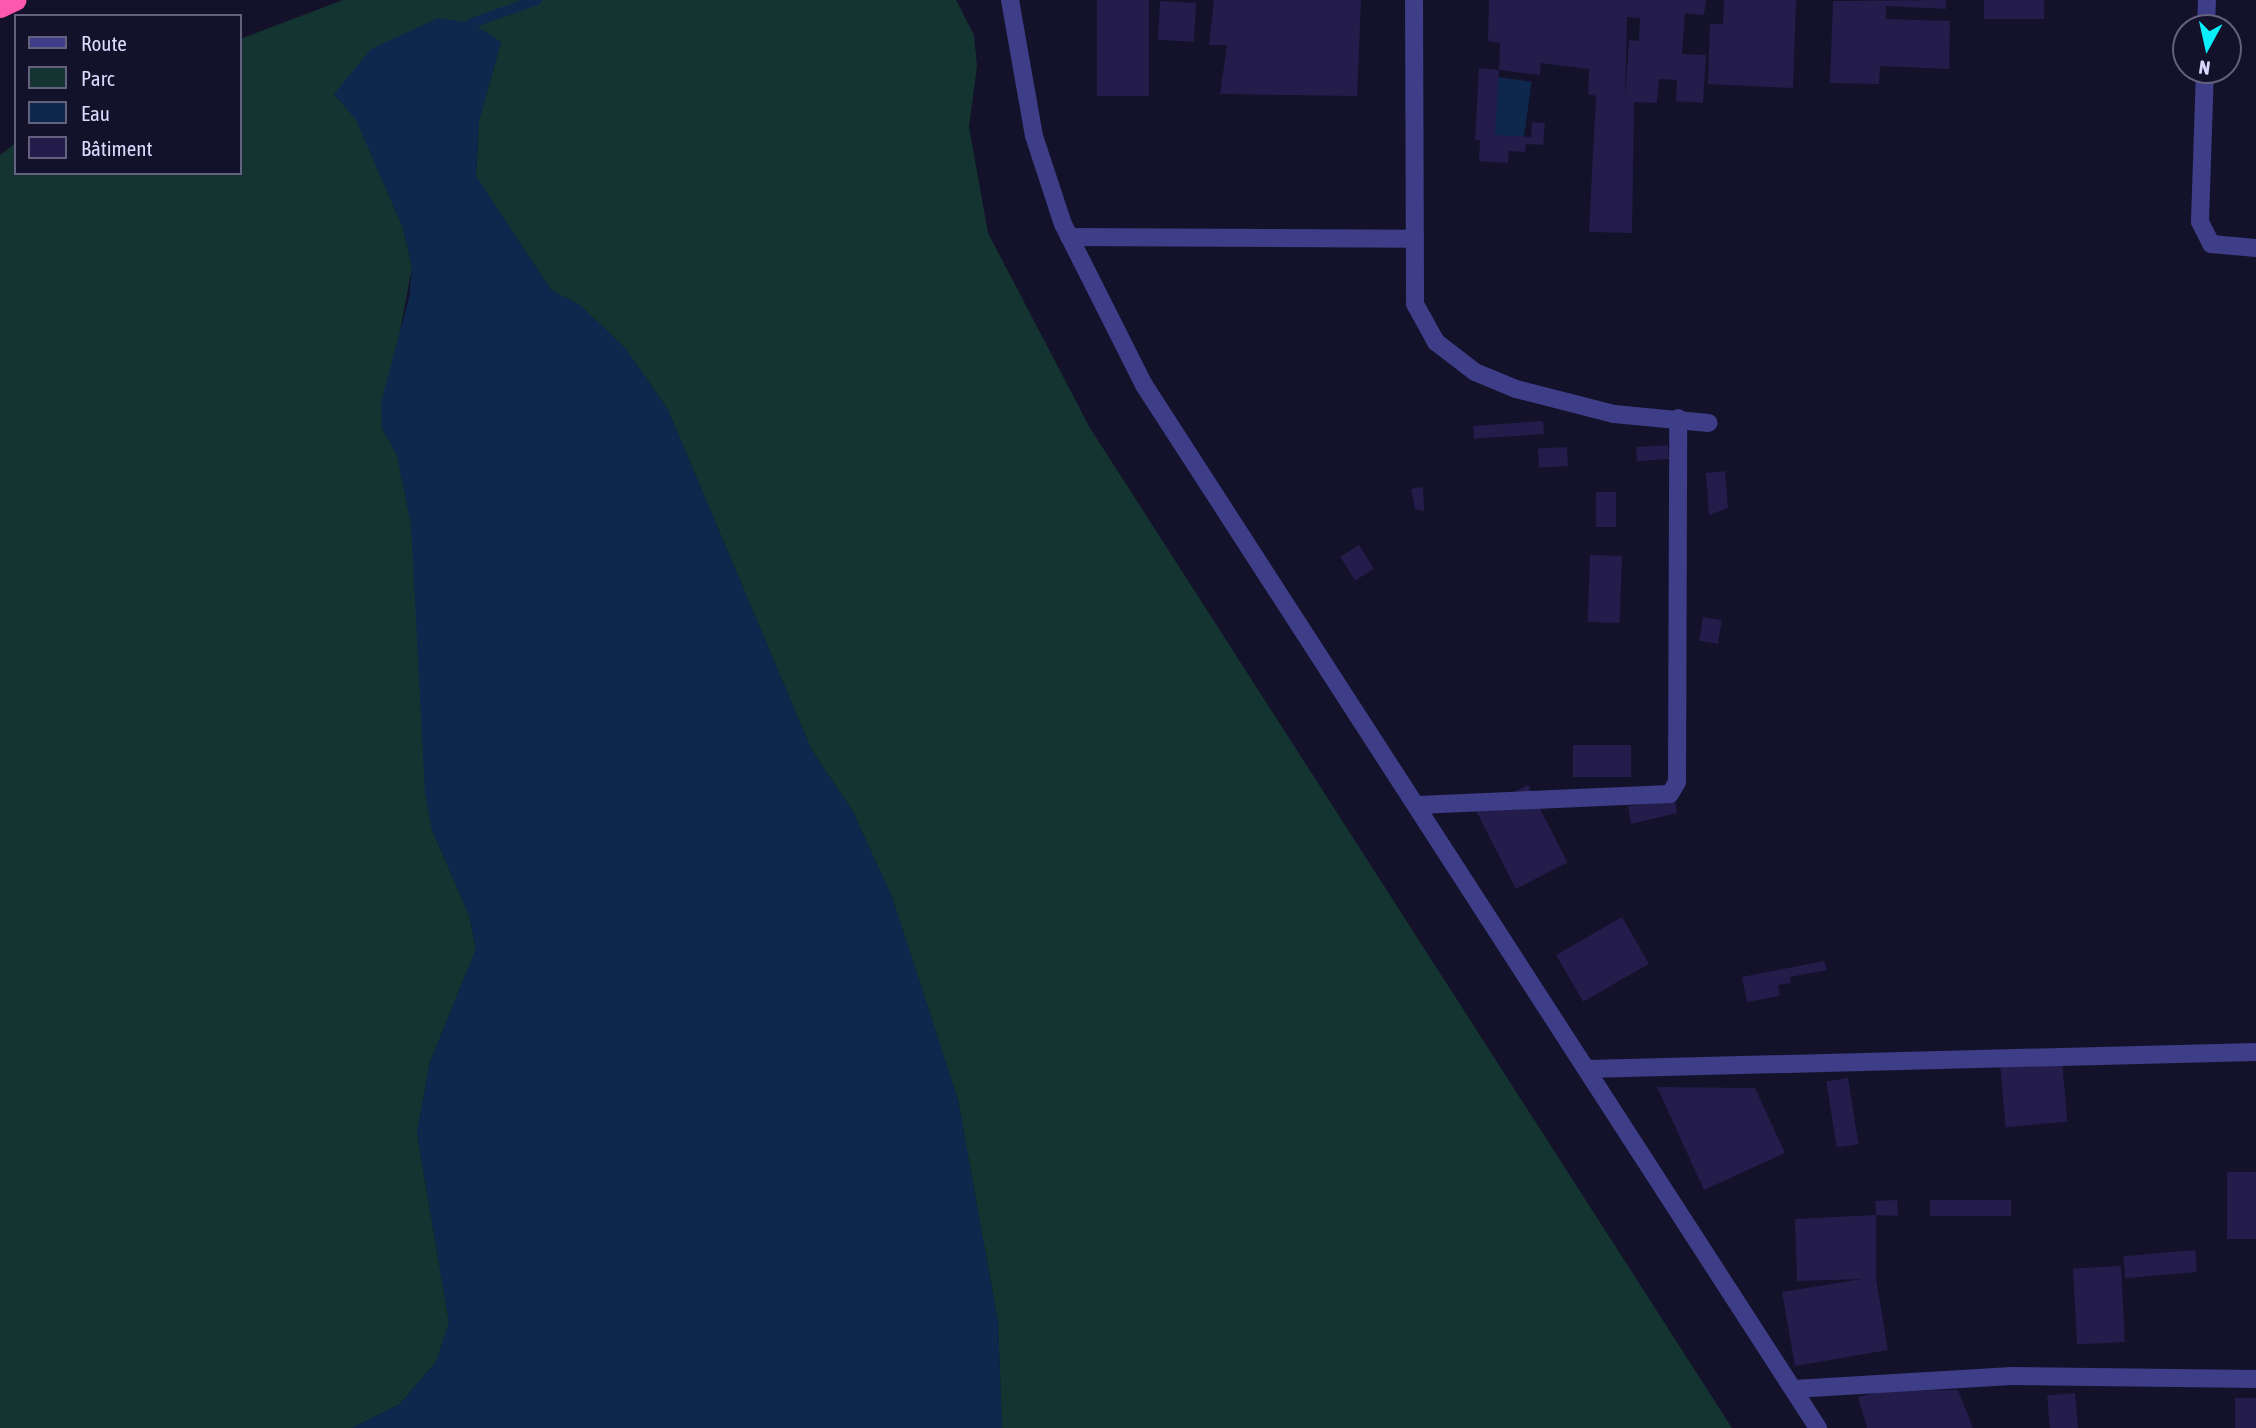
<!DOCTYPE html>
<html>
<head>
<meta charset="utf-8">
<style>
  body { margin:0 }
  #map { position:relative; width:2256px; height:1428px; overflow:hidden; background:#14112a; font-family:"Asap Condensed",sans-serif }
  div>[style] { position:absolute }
  .green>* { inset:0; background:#143431 }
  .water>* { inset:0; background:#0e284d; transform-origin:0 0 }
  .stream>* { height:10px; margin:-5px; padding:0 5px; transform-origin:5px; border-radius:5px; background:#0e284d }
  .building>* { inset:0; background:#241d4b; transform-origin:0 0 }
  .minor>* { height:18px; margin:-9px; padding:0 9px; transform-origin:9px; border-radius:9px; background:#3d3d88 }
  .highway>* { height:21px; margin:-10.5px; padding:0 10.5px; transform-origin:10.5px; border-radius:10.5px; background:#fd57ae }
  span { translate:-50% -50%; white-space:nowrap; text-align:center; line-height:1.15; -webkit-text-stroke:5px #14112a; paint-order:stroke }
  .legend { position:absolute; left:14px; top:14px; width:228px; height:161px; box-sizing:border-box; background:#14112a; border:2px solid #64617f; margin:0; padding:9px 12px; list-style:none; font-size:21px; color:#dddaff }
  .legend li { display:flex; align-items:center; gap:14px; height:35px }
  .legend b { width:35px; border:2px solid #64617f }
  .north { position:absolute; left:2172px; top:14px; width:70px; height:70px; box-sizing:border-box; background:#14112a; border:2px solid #64617f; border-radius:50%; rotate:188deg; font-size:19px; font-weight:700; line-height:28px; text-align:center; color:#dddaff }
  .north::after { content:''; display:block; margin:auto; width:24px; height:32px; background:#09effc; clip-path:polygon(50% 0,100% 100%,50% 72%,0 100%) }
</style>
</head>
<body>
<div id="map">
  <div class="green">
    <i style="clip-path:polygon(343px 0,956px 0,974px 35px,977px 66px,969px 127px,988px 233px,1090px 428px,1732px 1428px,1002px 1428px,998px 1322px,958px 1100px,892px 897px,852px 810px,812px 751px,668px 410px,626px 349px,580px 305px,551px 290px,476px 176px,479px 121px,501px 42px,334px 94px,356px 119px,403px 228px,412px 267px,382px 428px,397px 455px,411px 524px,432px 830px,469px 915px,476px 949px,430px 1062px,417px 1133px,449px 1322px,436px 1362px,400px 1404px,352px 1428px,0 1428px,0 155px,16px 143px,16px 173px,240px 173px,240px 39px)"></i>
  </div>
  <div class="water">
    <i style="clip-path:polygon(438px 18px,472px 23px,501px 42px,479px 121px,476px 176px,551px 290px,580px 305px,626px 349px,668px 410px,812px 751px,852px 810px,892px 897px,958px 1100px,998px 1322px,1002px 1428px,352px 1428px,400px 1404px,436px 1362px,449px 1322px,417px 1133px,430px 1062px,476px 949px,469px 915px,432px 830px,425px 793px,411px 524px,397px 455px,382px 428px,381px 402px,409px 298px,412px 267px,403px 228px,356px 120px,334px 94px,371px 49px)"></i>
    <i style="left:1498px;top:77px;width:34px;height:58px;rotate:8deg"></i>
  </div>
  <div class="stream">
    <i style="left:465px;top:33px;width:12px;rotate:-55deg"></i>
    <i style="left:472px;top:23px;width:69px;rotate:-19.5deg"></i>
  </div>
  <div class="building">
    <i style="left:1097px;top:0;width:52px;height:96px"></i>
    <i style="clip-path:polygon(1214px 0,1361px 0,1357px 96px,1220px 94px,1227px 45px,1209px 45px)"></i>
    <i style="clip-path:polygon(evenodd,1489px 0,1706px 0,1704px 15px,1685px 13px,1682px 54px,1706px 55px,1703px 103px,1676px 101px,1677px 80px,1659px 79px,1657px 103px,1634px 102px,1632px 233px,1589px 232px,1596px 96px,1588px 94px,1589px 69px,1541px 63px,1540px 75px,1499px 70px,1495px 135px,1531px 137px,1532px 122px,1545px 123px,1543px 145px,1526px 144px,1525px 152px,1509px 151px,1508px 163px,1479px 161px,1480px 140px,1475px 140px,1479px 68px,1499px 70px,1500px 43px,1488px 41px,1489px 0,1627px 17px,1640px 18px,1639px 41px,1629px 40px,1625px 101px,1627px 17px)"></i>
    <i style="clip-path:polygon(1724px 0,1796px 0,1793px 88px,1708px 84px,1710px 24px,1723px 24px)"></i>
    <i style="clip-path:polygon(1946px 0,1946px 9px,1886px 6px,1886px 19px,1950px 21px,1949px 69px,1880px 66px,1879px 84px,1830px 83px,1833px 1px)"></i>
    <i style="left:1984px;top:0;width:60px;height:19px"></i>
    <i style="left:1160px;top:1px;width:36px;height:39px;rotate:3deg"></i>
    <i style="left:1543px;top:421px;width:13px;height:70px;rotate:86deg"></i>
    <i style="left:1668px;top:445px;width:14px;height:32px;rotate:86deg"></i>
    <i style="left:1567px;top:447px;width:19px;height:29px;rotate:87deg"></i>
    <i style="clip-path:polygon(1725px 471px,1728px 508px,1709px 515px,1706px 473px)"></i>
    <i style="clip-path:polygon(1423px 487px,1424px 511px,1415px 509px,1411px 489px)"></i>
    <i style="left:1596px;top:492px;width:20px;height:35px"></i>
    <i style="left:1359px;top:545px;width:28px;height:22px;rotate:58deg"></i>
    <i style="left:1590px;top:555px;width:32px;height:67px;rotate:2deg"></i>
    <i style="left:1703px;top:617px;width:19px;height:24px;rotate:9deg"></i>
    <i style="left:1573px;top:745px;width:58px;height:32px"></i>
    <i style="left:1528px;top:785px;width:87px;height:58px;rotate:63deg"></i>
    <i style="clip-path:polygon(1675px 801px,1677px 813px,1631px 824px,1628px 806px)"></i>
    <i style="left:1622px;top:917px;width:54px;height:76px;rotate:60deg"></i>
    <i style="clip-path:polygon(1824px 961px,1827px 970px,1790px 977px,1791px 983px,1778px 985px,1780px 996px,1747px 1002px,1742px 977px)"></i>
    <i style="left:2062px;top:1060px;width:62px;height:62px;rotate:85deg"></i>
    <i style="left:1848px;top:1078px;width:67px;height:22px;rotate:81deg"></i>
    <i style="clip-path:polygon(1657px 1087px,1755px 1088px,1785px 1153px,1704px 1190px)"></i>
    <i style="left:2256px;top:1172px;width:67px;height:29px;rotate:90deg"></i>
    <i style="clip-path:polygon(1897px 1200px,1898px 1216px,1876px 1215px,1875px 1201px)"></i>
    <i style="left:1930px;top:1200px;width:81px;height:16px"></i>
    <i style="clip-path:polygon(1876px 1215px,1876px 1278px,1888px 1350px,1795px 1366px,1782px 1292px,1862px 1279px,1797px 1281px,1795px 1219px)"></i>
    <i style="left:2195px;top:1250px;width:22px;height:72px;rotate:85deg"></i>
    <i style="left:2121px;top:1266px;width:76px;height:48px;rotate:87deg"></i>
    <i style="clip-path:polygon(1958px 1390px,1973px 1428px,1867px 1428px,1858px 1397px,1884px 1391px)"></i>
    <i style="left:2075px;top:1393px;width:35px;height:28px;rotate:85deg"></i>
    <i style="left:2235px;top:1398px;width:21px;height:30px"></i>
  </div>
  <div class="minor">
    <i style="left:1010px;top:0;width:138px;rotate:80deg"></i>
    <i style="left:1034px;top:136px;width:93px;rotate:71.8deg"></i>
    <i style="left:1063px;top:224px;width:180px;rotate:63.3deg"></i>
    <i style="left:1144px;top:385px;width:1242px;rotate:57.13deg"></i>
    <i style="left:1414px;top:0;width:304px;rotate:89.8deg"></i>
    <i style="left:1415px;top:304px;width:43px;rotate:61.1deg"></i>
    <i style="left:1436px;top:342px;width:49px;rotate:37.6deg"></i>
    <i style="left:1475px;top:372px;width:44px;rotate:22.5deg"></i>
    <i style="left:1516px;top:389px;width:101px;rotate:14.3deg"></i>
    <i style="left:1614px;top:414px;width:95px;rotate:5.4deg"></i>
    <i style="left:2206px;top:28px;width:28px;rotate:-88deg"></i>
    <i style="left:2205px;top:70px;width:152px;rotate:91.9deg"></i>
    <i style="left:2200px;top:222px;width:25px;rotate:63deg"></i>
    <i style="left:2211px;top:244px;width:45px;rotate:5.1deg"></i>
    <i style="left:1069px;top:237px;width:346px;rotate:0.3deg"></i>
    <i style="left:1418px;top:805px;width:252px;rotate:-2.5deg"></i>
    <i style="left:1670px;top:794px;width:14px;rotate:-60deg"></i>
    <i style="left:1677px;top:782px;width:364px;rotate:-89.8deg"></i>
    <i style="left:1587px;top:1069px;width:669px;rotate:-1.46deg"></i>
    <i style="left:1794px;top:1389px;width:218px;rotate:-3.4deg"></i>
    <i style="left:2012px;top:1376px;width:244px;rotate:0.7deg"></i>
  </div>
  <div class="highway">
    <i style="left:0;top:7px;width:17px;rotate:-25deg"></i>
  </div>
  <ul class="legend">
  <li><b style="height:9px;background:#3d3d88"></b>Route</li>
  <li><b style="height:19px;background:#143431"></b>Parc</li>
  <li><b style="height:19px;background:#0e284d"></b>Eau</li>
  <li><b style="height:19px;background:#241d4b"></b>Bâtiment</li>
  </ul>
  <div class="north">N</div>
</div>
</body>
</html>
